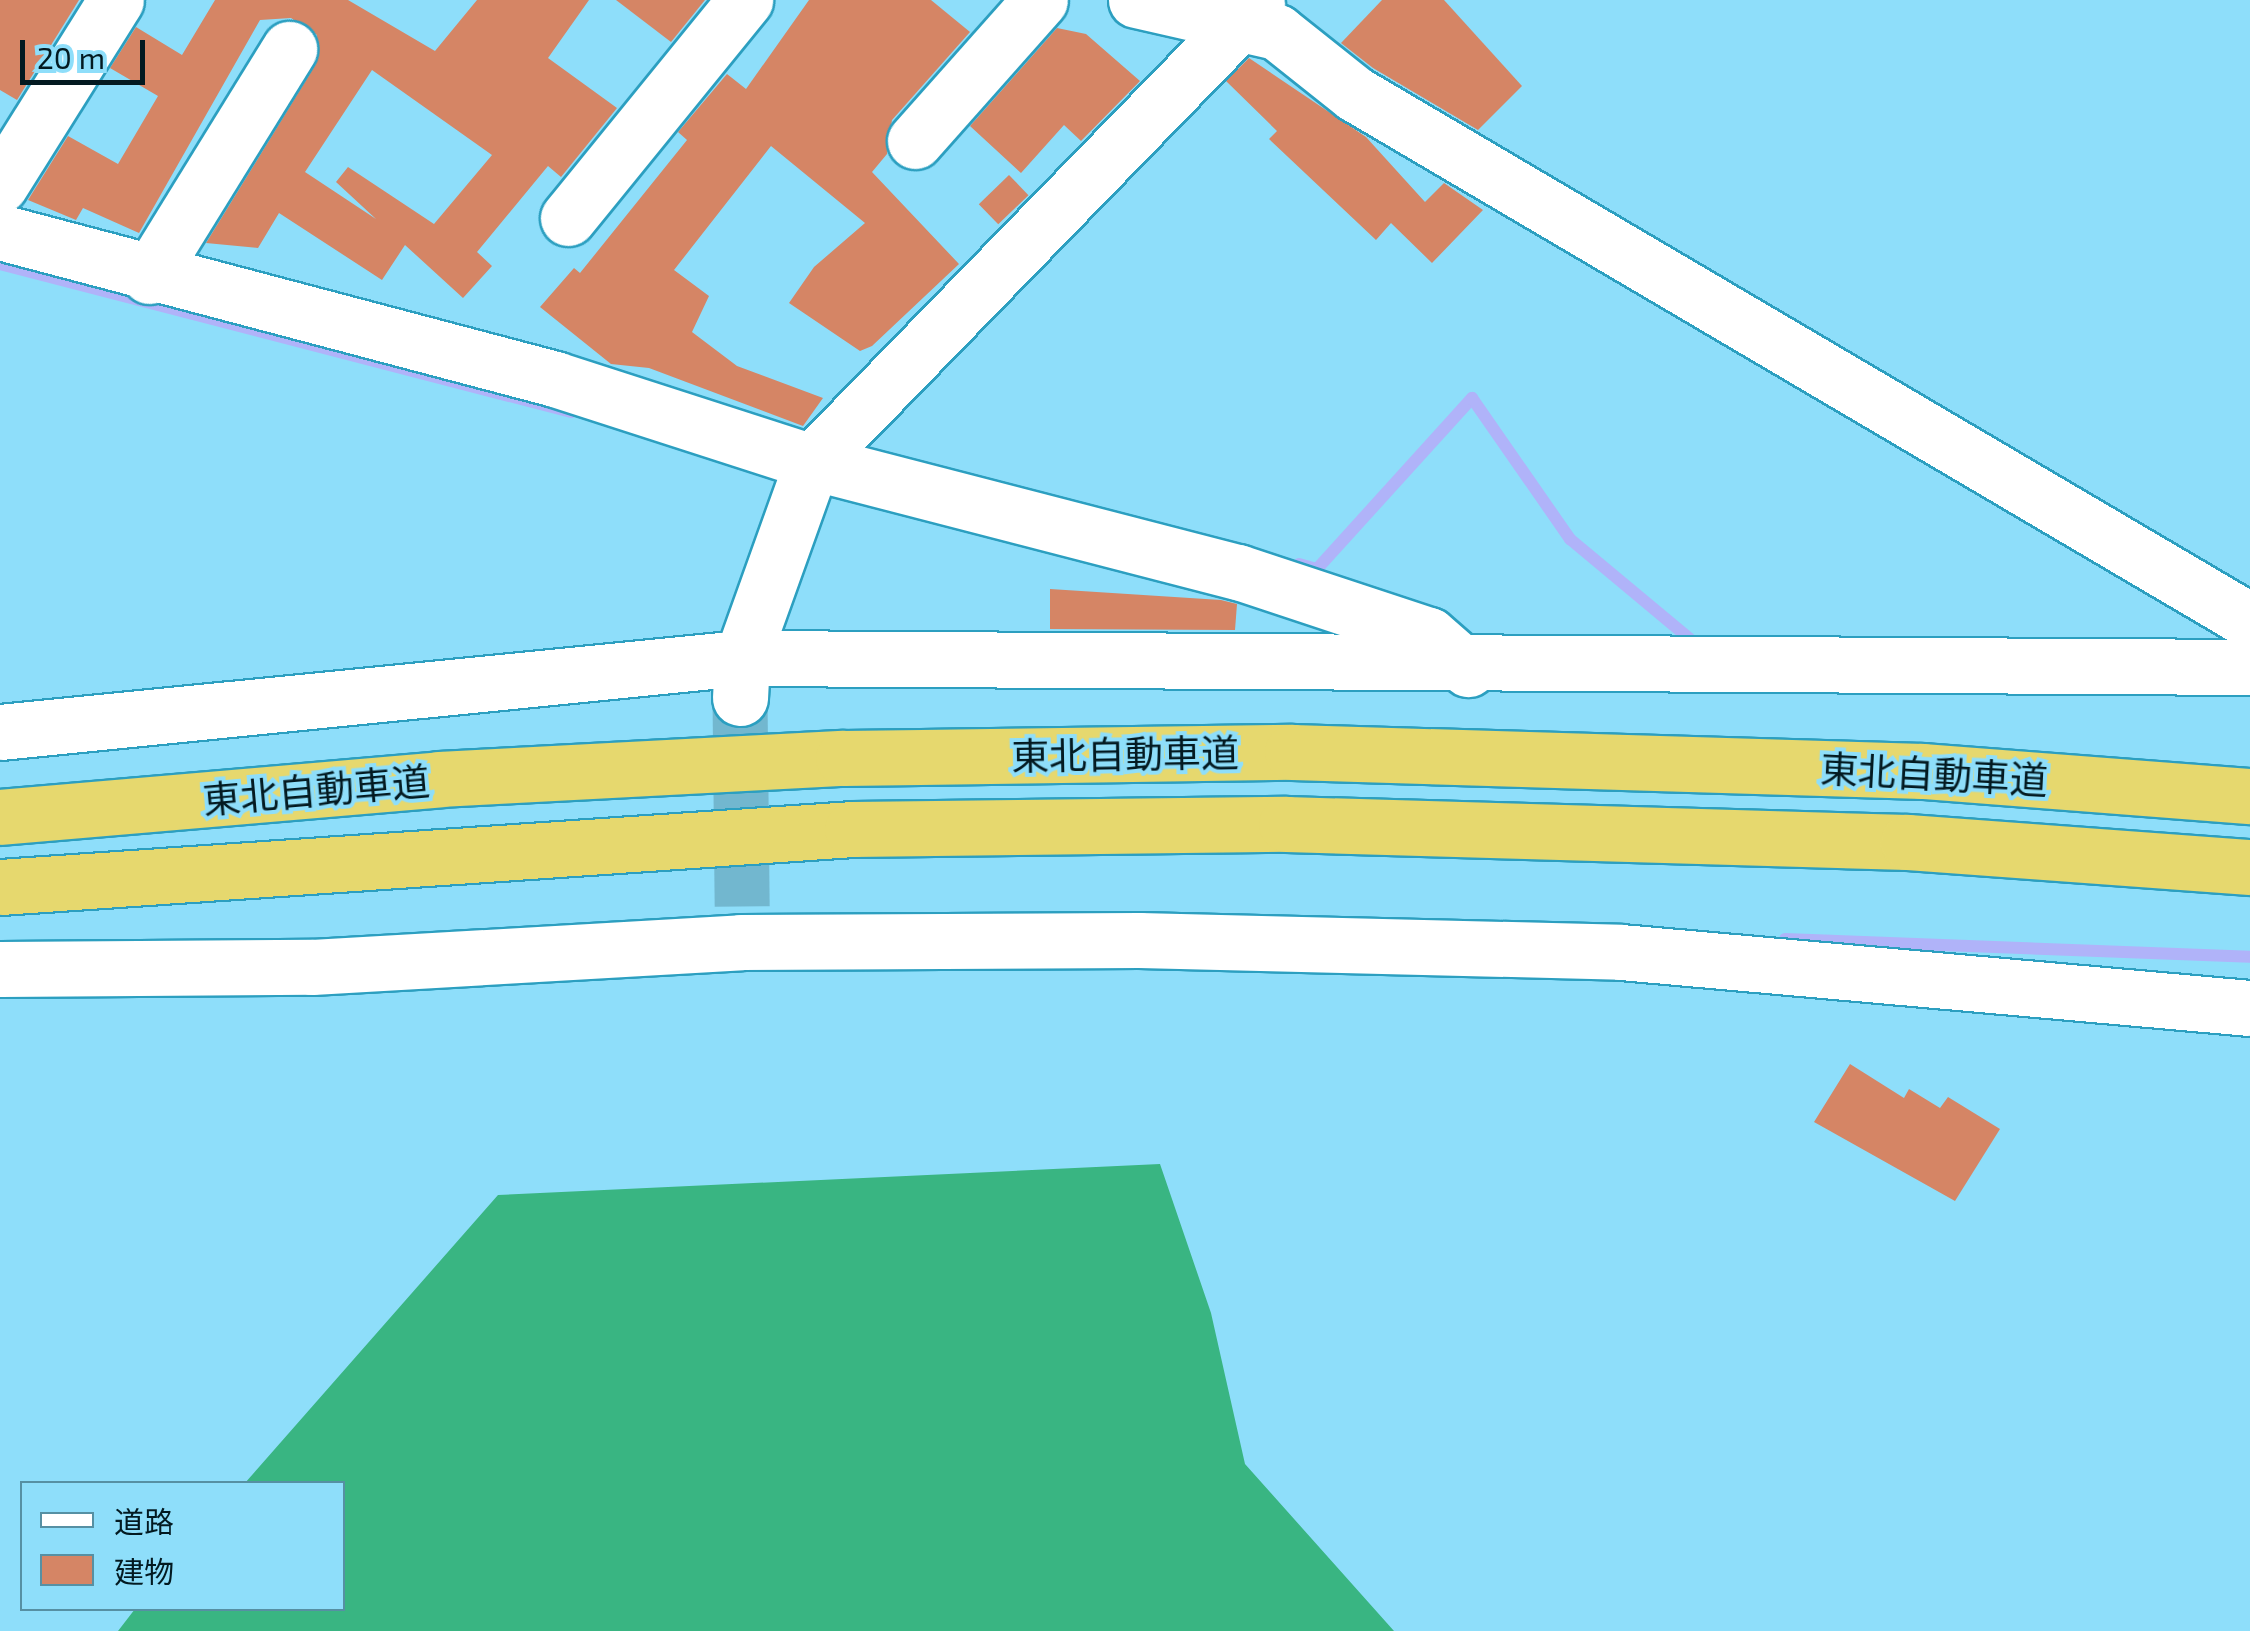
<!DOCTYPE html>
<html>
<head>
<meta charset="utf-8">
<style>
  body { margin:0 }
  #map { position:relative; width:2250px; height:1631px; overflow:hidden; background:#8edefa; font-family:"Exo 2","Noto Sans JP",sans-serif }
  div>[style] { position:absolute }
  .forest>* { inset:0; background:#39b582 }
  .stream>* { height:12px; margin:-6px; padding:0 6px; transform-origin:6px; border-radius:6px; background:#b0b3f9 }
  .building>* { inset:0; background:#d58565; transform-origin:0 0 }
  .minor-tunnel>* { height:55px; margin-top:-27.5px; transform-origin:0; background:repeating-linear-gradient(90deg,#72b7cf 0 55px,transparent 0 83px) }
  .roads { filter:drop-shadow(2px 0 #2c9fc0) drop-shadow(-2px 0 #2c9fc0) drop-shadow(0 2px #2c9fc0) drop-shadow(0 -2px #2c9fc0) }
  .minor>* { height:55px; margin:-27.5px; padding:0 27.5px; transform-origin:27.5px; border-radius:27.5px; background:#fff }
  .highway>* { height:55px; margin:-27.5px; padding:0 27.5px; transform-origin:27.5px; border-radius:27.5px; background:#e6d86e }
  span { translate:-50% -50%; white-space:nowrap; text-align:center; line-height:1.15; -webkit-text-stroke:8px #8edefa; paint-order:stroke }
  .street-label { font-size:38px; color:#031a21 }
  .legend { position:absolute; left:20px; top:1481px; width:325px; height:130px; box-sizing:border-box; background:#8edefa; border:2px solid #5690a3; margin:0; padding:12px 18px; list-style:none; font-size:30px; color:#031a21 }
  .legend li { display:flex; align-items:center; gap:20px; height:50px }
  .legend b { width:50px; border:2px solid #5690a3 }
  .scale { position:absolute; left:20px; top:40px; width:125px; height:45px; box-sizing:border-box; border:5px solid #031a21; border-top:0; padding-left:12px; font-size:30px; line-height:35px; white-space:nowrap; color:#031a21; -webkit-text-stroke:8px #8edefa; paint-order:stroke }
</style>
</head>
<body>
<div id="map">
  <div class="forest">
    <i style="clip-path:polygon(1160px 1164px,1211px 1313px,1245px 1464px,1394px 1631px,118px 1631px,135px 1609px,342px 1608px,342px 1484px,245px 1483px,498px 1195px)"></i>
  </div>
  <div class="stream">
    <i style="left:0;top:264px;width:590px;rotate:14.53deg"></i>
    <i style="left:1299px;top:564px;width:19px;rotate:16deg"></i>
    <i style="left:1317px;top:569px;width:231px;rotate:-47.8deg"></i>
    <i style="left:1472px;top:398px;width:172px;rotate:55.2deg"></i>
    <i style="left:1570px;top:539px;width:156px;rotate:39.8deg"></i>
    <i style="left:1785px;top:939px;width:465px;rotate:2.2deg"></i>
  </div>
  <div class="building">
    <i style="clip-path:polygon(0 0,79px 0,17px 100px,0 90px)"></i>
    <i style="clip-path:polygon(evenodd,215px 0,348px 0,435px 51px,477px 0,589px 0,548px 58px,617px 108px,561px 177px,548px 166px,477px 252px,492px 266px,463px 298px,405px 245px,382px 280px,279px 213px,258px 248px,206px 243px,316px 64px,317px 35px,291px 18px,260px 20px,139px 233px,83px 208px,76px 220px,28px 200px,68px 136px,118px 164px,158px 96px,110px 68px,136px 27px,182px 55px,215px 0,372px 70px,492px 155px,434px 224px,348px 167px,336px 182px,376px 219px,305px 172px,372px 70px)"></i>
    <i style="clip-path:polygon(616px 0,705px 0,671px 42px)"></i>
    <i style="clip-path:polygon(809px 0,931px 0,970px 32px,892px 120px,887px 154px,872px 172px,959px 264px,872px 346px,860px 351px,789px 303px,814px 267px,865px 223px,771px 146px,674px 270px,709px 296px,692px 332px,737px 366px,823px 398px,803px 426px,649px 368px,611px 364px,540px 307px,574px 268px,580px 273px,687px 140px,678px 132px,727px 74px,746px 89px)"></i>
    <i style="clip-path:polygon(1382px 0,1444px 0,1522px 86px,1478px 130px,1373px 68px,1341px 43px)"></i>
    <i style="clip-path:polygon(1057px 28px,1086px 34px,1140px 81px,1081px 141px,1064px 125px,1021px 173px,970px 126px)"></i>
    <i style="clip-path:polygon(1249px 58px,1366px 137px,1425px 202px,1444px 183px,1483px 210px,1432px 263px,1391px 223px,1376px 240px,1269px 139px,1277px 131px,1226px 81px)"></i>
    <i style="left:1009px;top:175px;width:28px;height:42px;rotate:46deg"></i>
    <i style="clip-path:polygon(1050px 589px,1221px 600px,1237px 604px,1235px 630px,1050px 629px)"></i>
    <i style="clip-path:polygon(1850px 1064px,1904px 1098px,1909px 1089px,1940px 1108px,1948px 1097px,2000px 1129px,1955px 1201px,1814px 1122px)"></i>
  </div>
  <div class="minor-tunnel">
    <i style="left:740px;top:698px;width:208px;rotate:89.4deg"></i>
  </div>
  <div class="roads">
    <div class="minor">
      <i style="left:1136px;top:0;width:145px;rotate:12.8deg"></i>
      <i style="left:1277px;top:32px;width:100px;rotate:38.5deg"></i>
      <i style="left:1355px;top:94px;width:1039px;rotate:30.49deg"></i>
      <i style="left:915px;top:141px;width:188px;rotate:-48.4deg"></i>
      <i style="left:0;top:185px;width:218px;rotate:-57.9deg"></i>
      <i style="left:568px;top:218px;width:281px;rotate:-50.9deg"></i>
      <i style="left:0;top:232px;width:574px;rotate:14.83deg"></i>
      <i style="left:555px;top:379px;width:270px;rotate:17.9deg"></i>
      <i style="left:812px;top:462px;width:440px;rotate:14.5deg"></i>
      <i style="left:1238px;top:572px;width:201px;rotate:18.3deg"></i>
      <i style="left:1429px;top:635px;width:52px;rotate:41.1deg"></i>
      <i style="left:149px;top:276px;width:267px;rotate:-58.3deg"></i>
      <i style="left:740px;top:698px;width:40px;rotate:-87.1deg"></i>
      <i style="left:742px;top:658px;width:208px;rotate:-70.3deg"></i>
      <i style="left:812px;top:462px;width:638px;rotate:-45.76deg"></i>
      <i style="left:0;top:732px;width:746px;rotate:-5.7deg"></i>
      <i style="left:742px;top:658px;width:1508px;rotate:0.34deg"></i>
      <i style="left:0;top:969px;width:312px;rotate:-0.4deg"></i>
      <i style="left:312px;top:967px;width:430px;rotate:-3.3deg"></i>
      <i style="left:741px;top:942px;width:398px;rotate:-0.3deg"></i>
      <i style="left:1139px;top:940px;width:482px;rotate:1.4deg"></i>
      <i style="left:1621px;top:952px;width:631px;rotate:5.09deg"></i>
    </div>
    <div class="highway">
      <i style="left:0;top:817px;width:441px;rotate:-4.9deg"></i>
      <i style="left:439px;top:779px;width:405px;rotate:-3deg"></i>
      <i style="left:843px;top:758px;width:449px;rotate:-0.8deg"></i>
      <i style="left:1292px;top:752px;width:631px;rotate:1.72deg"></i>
      <i style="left:1923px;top:771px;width:328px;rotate:4.4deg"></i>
      <i style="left:0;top:887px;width:854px;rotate:-3.89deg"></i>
      <i style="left:852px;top:829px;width:434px;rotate:-0.7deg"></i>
      <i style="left:1286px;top:824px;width:622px;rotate:1.66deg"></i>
      <i style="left:1908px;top:842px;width:343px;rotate:4.2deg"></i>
    </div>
  </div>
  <div class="street-label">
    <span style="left:1125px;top:754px;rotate:-1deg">東北自動車道</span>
    <span style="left:1934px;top:774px;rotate:3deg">東北自動車道</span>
    <span style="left:316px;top:790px;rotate:-5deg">東北自動車道</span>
  </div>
  <ul class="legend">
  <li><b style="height:12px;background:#fff"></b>道路</li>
  <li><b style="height:28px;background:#d58565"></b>建物</li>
  </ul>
  <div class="scale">20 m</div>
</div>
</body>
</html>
